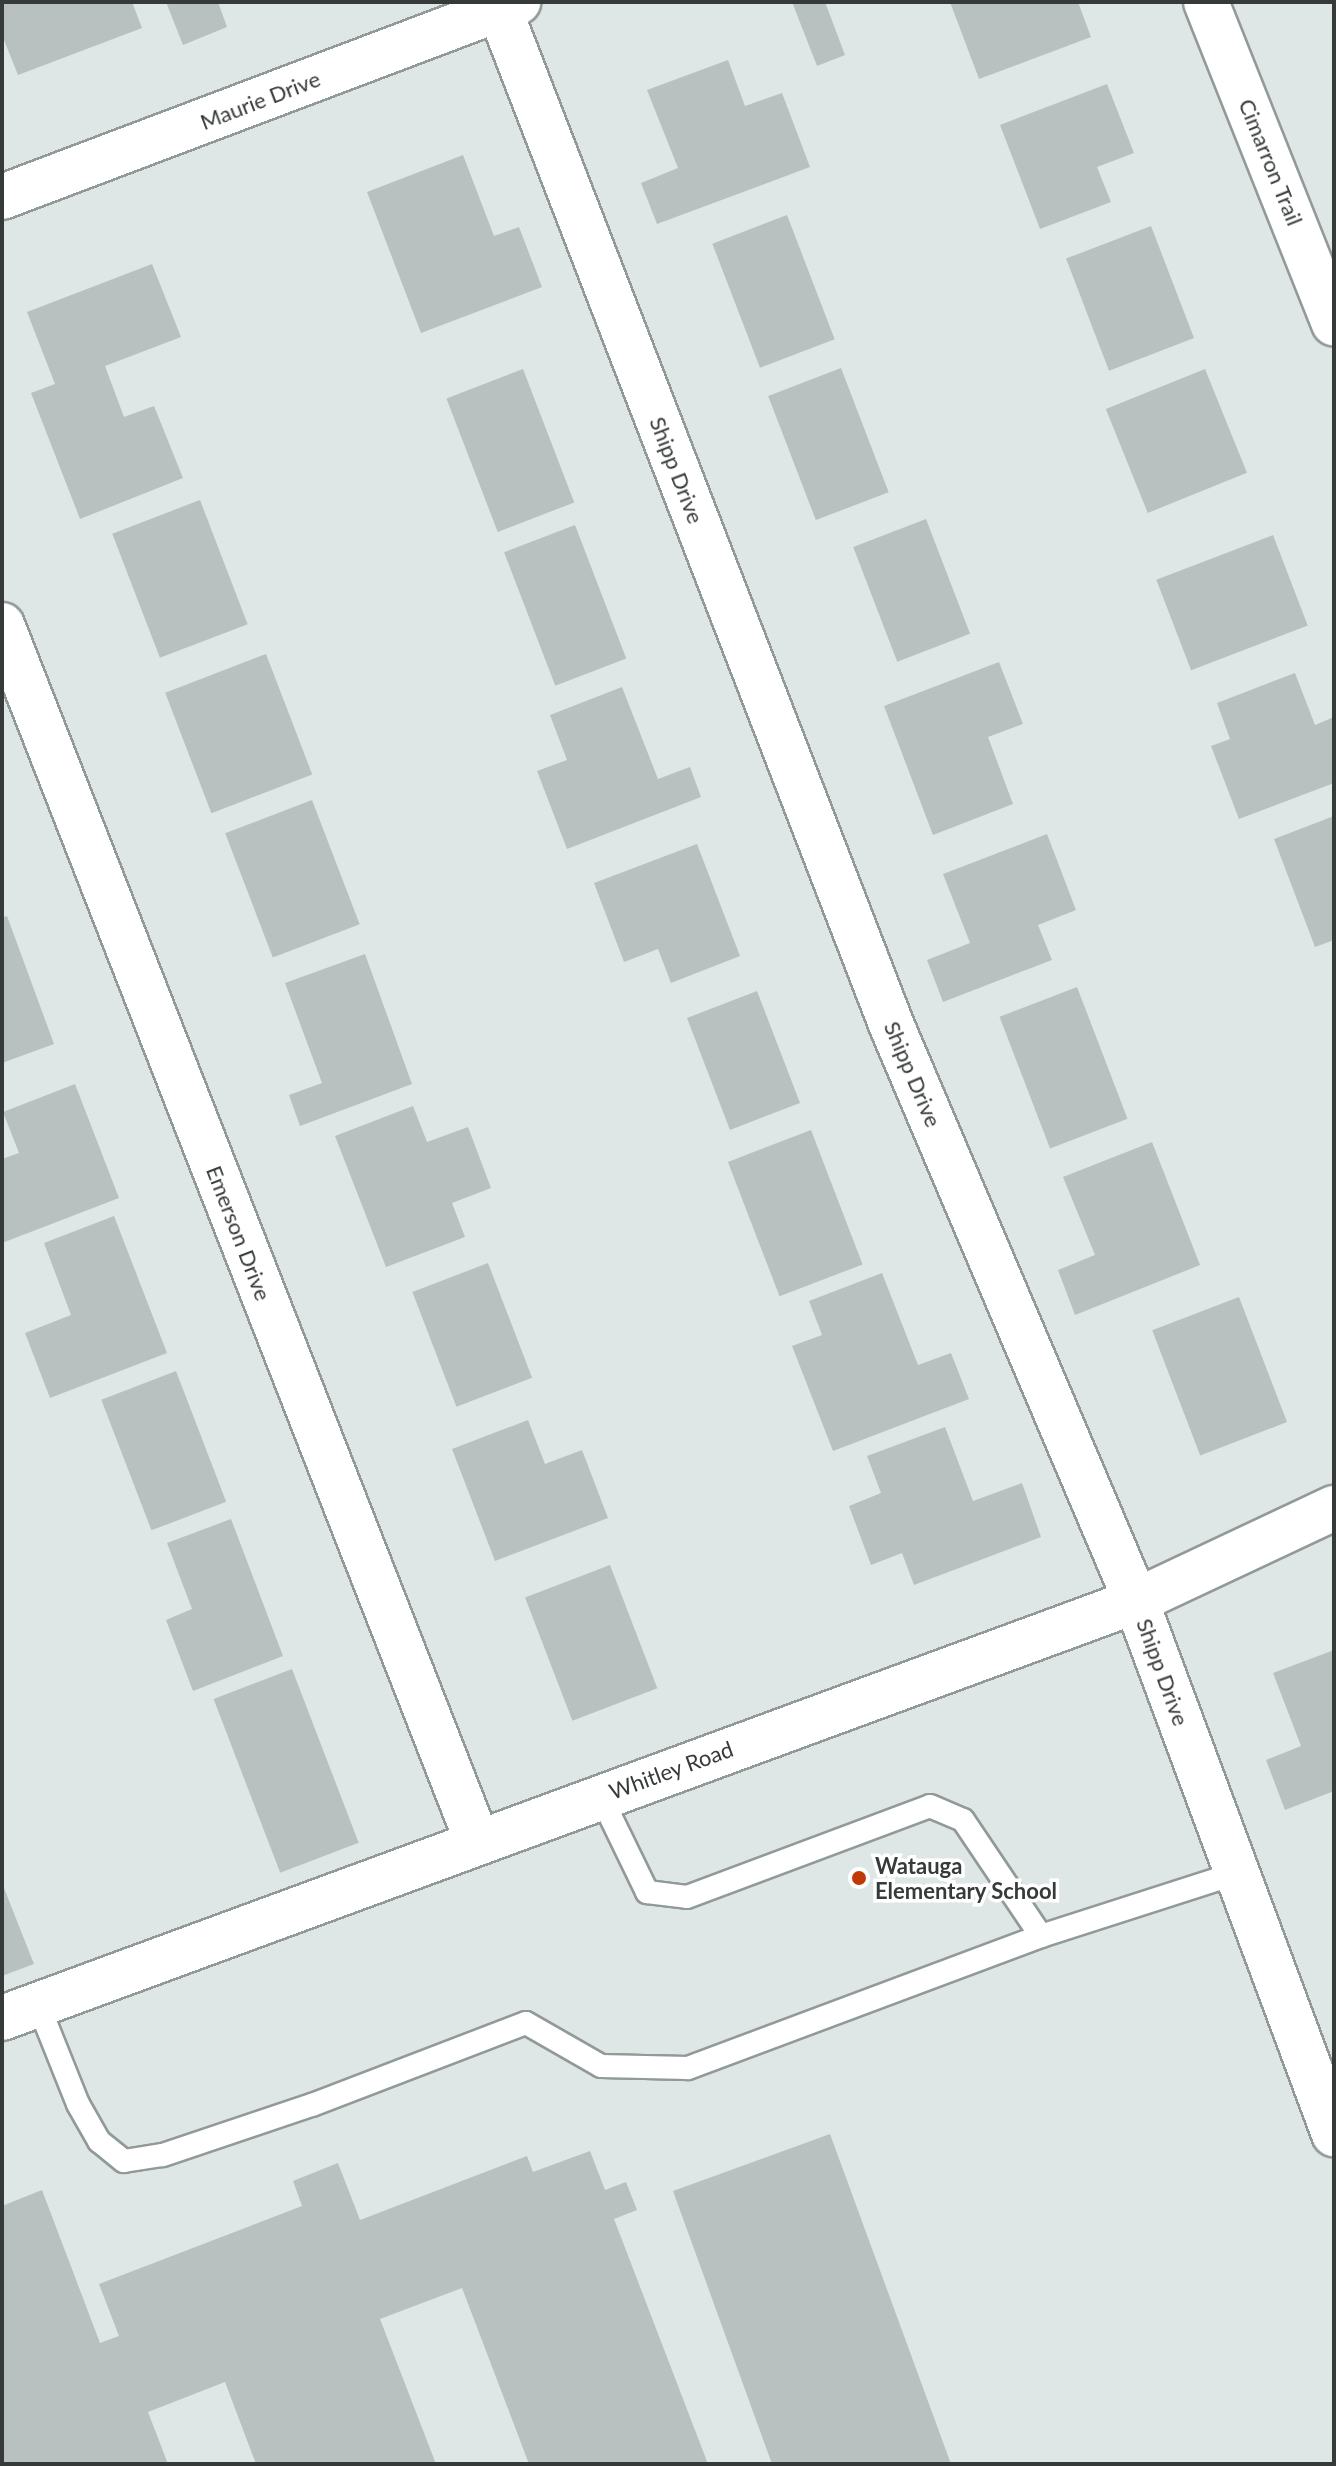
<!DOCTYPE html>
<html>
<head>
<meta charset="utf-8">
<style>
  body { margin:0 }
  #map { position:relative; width:1336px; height:2466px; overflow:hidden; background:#dee7e6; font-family:Lato,sans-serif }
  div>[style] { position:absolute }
  .building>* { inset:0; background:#b8c1bf; transform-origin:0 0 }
  .roads { filter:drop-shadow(2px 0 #919a99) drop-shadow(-2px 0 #919a99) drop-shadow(0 2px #919a99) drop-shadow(0 -2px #919a99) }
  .lane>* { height:22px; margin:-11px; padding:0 11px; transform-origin:11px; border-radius:11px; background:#fff }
  .street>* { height:44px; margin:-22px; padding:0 22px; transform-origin:22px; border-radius:22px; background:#fff }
  .secondary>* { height:44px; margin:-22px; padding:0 22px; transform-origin:22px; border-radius:22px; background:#fff }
  .dots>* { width:22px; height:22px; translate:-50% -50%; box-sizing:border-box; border:4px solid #fff; border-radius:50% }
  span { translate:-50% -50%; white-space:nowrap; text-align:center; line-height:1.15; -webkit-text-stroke:7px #fff; paint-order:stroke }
  .street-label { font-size:22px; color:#363a39 }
  .poi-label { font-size:22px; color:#363a39; font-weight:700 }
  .left { translate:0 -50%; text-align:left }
  .frame { position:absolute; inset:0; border:4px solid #363a39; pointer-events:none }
</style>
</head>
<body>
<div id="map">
  <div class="building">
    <i style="clip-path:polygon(2px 2px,132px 2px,142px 28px,18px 75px,2px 35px)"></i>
    <i style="clip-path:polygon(166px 2px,218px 2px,227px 27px,183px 45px)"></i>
    <i style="clip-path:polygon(792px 2px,825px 2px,845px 55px,817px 66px)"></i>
    <i style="clip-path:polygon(950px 2px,1078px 2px,1091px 37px,979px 79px)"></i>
    <i style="clip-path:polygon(728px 60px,745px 106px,782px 93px,810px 167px,657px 224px,641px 183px,678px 168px,647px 90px)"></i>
    <i style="clip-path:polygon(1107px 84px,1134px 153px,1097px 167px,1111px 202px,1040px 229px,1000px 125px)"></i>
    <i style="clip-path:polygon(463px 155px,494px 236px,519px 227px,542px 287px,421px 333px,367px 192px)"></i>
    <i style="left:787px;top:215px;width:133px;height:80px;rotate:69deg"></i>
    <i style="left:1151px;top:226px;width:120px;height:91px;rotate:69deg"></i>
    <i style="clip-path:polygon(152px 264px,181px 337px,105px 366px,124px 417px,154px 406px,183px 478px,80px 519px,31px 393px,55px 384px,27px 312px)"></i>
    <i style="left:841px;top:368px;width:133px;height:78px;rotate:69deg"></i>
    <i style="left:523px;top:369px;width:143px;height:82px;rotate:69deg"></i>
    <i style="left:1205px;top:369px;width:112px;height:107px;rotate:68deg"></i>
    <i style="left:200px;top:500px;width:133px;height:94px;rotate:69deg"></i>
    <i style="left:926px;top:519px;width:123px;height:78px;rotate:69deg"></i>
    <i style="left:575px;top:525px;width:143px;height:76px;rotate:69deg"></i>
    <i style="left:1273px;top:535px;width:97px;height:125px;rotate:69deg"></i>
    <i style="left:266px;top:654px;width:129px;height:108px;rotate:69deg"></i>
    <i style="clip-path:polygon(999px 662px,1023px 724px,988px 737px,1013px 804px,933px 835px,884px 706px)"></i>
    <i style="clip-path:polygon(1295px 673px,1315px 725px,1334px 717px,1334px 783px,1239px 819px,1211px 746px,1230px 739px,1217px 703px)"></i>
    <i style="clip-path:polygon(622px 687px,658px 779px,690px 767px,701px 797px,567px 849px,537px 771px,567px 760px,550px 715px)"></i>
    <i style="left:312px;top:800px;width:133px;height:93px;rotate:69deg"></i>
    <i style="clip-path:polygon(1334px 816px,1334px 940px,1315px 947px,1274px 839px)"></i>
    <i style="clip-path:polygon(1047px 834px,1076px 910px,1038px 925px,1052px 960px,943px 1002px,927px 960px,970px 943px,943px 874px)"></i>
    <i style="clip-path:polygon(697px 844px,740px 956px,671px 983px,658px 949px,624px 962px,594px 883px)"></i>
    <i style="clip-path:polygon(7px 916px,54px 1044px,2px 1063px,2px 918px)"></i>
    <i style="clip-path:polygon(365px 954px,412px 1084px,300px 1126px,289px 1095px,322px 1083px,285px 983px)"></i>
    <i style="left:1077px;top:987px;width:141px;height:83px;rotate:69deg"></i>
    <i style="left:757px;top:991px;width:120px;height:75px;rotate:69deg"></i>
    <i style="clip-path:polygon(75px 1084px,119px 1198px,2px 1243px,2px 1159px,19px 1153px,3px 1112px)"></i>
    <i style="clip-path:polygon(413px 1106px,427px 1142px,468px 1127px,491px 1188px,452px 1203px,465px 1237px,386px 1267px,335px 1136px)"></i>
    <i style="left:811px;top:1130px;width:144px;height:89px;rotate:69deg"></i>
    <i style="clip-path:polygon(1152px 1142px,1200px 1265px,1075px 1315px,1058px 1270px,1095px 1255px,1063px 1177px)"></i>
    <i style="clip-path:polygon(114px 1216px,167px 1353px,50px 1398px,25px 1333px,71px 1315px,44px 1243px)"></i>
    <i style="left:488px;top:1263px;width:123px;height:81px;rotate:69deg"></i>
    <i style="clip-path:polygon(882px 1273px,918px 1365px,951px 1353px,969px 1399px,833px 1451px,792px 1346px,822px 1335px,809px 1301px)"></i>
    <i style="left:1239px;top:1297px;width:134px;height:93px;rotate:69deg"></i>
    <i style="left:176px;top:1371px;width:140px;height:80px;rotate:69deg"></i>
    <i style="clip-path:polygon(528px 1420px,545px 1464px,582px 1450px,608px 1518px,495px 1561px,452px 1449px)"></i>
    <i style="clip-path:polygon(945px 1427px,973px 1501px,1022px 1483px,1041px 1537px,914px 1585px,902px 1553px,871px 1565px,849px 1506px,881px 1493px,867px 1456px)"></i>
    <i style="clip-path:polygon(231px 1519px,283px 1656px,193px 1691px,166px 1620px,192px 1609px,167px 1543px)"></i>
    <i style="left:610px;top:1565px;width:132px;height:91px;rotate:69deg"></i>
    <i style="clip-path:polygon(1334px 1650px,1334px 1791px,1285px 1810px,1266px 1760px,1301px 1746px,1273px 1673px)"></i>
    <i style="left:292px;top:1669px;width:186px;height:84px;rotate:69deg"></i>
    <i style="clip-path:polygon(2px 1883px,34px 1964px,2px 1976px)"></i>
    <i style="clip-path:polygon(830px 2134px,951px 2464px,772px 2464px,673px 2191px)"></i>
    <i style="clip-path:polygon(590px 2151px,605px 2190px,626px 2182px,637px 2210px,614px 2219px,708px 2464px,529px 2464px,462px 2288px,380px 2319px,436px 2464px,256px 2464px,225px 2382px,148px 2412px,168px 2464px,2px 2464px,2px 2206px,42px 2190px,100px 2343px,119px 2336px,99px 2284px,302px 2206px,293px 2181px,338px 2163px,360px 2220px,527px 2156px,533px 2172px)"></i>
  </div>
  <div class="roads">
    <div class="lane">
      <i style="left:600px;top:1795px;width:108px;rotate:64.1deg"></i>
      <i style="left:647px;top:1892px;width:40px;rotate:7.1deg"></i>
      <i style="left:687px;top:1897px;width:259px;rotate:-20.5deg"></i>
      <i style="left:930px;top:1806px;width:36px;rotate:23deg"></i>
      <i style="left:963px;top:1820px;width:140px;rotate:56.1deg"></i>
      <i style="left:1041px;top:1936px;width:206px;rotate:-17.8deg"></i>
      <i style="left:38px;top:2004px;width:108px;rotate:68.2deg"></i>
      <i style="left:78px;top:2104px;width:43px;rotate:60.4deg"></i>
      <i style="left:99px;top:2141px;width:32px;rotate:39deg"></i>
      <i style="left:124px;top:2161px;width:39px;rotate:-9deg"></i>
      <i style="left:163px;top:2155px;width:157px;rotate:-18.6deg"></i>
      <i style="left:312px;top:2105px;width:229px;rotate:-21deg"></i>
      <i style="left:526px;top:2023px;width:86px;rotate:29.8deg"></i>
      <i style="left:601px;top:2066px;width:87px;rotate:1.3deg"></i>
      <i style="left:688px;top:2068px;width:377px;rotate:-20.5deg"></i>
    </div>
    <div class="street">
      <i style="left:1206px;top:2px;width:346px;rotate:68.3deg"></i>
      <i style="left:2px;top:197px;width:552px;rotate:-20.7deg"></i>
      <i style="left:2px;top:625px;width:1305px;rotate:68.66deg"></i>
      <i style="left:2px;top:2018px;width:1208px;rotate:-20.19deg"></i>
      <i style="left:1136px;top:1601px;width:219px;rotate:-25.2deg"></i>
    </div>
    <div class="secondary">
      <i style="left:500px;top:11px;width:1086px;rotate:68.89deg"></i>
      <i style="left:891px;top:1024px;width:627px;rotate:66.99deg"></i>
      <i style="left:1136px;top:1601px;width:569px;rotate:69.62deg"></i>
    </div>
  </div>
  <div class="dots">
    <i style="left:859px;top:1878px;background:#c13908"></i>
  </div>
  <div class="street-label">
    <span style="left:260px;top:100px;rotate:-21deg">Maurie Drive</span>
    <span style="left:1271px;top:162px;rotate:68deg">Cimarron Trail</span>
    <span style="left:677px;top:470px;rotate:69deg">Shipp Drive</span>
    <span style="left:913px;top:1074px;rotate:67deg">Shipp Drive</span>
    <span style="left:239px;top:1233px;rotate:69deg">Emerson Drive</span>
    <span style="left:1163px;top:1672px;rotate:70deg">Shipp Drive</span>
    <span style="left:671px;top:1770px;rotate:-20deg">Whitley Road</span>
  </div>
  <div class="poi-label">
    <span class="left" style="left:875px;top:1878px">Watauga<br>Elementary School</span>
  </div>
  <div class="frame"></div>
</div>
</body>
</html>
